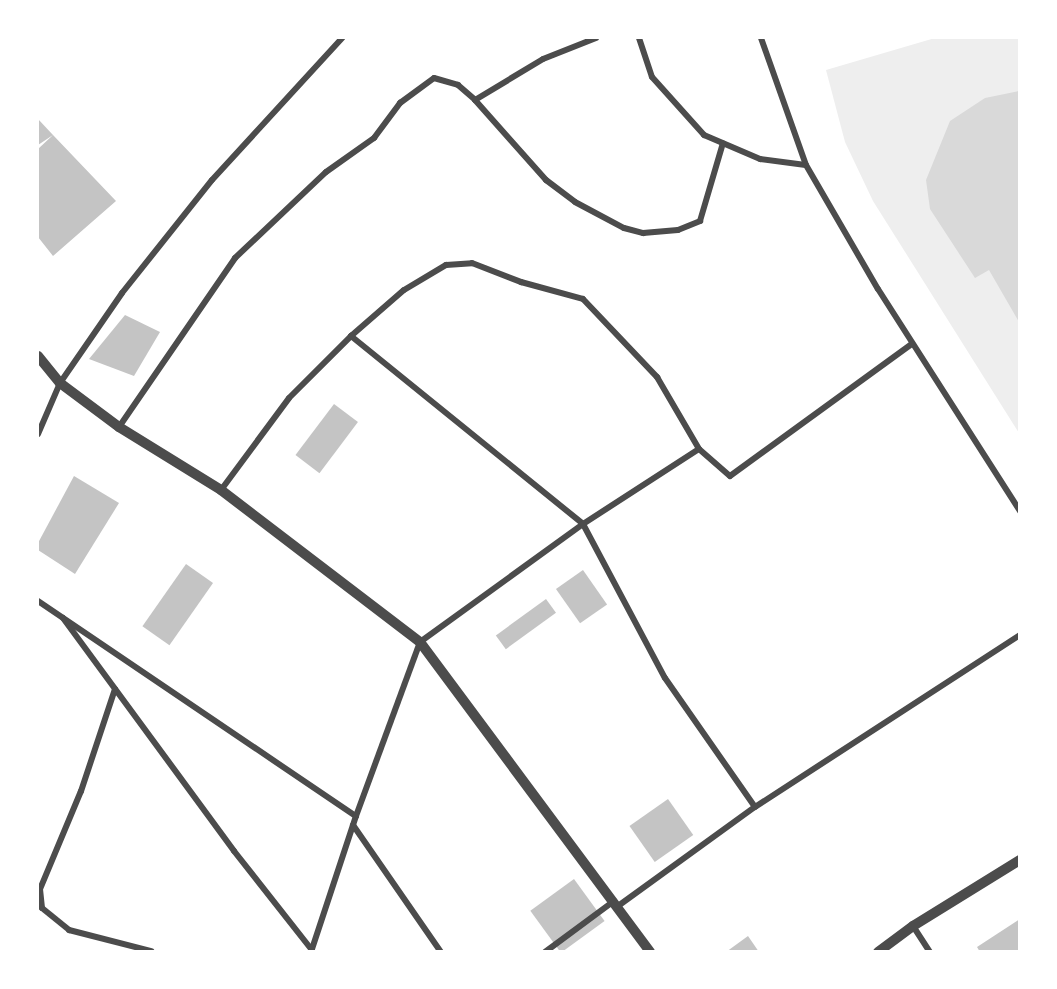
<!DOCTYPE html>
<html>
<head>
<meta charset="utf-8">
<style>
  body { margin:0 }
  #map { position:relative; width:1057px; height:989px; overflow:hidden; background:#fff; font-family:Lato,sans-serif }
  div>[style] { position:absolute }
  .green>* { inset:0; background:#eee }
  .water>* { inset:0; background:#d9d9d9 }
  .building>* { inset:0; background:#c4c4c4; transform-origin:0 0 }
  .minor>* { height:6px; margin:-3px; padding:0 3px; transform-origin:3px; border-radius:3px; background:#4c4c4c }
  .tertiary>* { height:10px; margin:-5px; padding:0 5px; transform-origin:5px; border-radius:5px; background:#4c4c4c }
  span { translate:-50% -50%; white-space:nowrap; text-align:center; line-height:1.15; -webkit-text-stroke:5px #fff; paint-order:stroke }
  .frame { position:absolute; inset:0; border:39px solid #fff; pointer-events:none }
</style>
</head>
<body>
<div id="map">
  <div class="green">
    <i style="clip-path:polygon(935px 38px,1019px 38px,1019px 433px,873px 201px,845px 142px,826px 70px)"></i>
  </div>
  <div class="water">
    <i style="clip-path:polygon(1019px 91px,1020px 91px,1019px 322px,989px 270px,975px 278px,930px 209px,926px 180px,950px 121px,985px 98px)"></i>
  </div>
  <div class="building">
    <i style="clip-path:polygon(38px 119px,53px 135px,116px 201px,53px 256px,38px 237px,38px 149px,53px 135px,38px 145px)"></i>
    <i style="clip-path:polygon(125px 315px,160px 332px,134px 376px,89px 359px)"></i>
    <i style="left:334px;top:404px;width:30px;height:64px;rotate:37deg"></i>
    <i style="clip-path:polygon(74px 476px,119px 503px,75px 574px,38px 550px,38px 543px)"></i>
    <i style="left:186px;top:564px;width:33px;height:76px;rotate:35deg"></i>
    <i style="left:583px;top:570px;width:42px;height:33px;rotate:55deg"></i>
    <i style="left:546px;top:599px;width:17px;height:62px;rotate:54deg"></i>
    <i style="left:668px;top:799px;width:44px;height:47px;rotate:55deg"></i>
    <i style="left:574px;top:879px;width:52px;height:54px;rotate:54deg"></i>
    <i style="clip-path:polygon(1020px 919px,1020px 952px,980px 952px,977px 947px)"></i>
    <i style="clip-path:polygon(748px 936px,759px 952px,726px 952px)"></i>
  </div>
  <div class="minor">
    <i style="left:639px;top:38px;width:41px;rotate:71.6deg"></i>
    <i style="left:652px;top:77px;width:78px;rotate:48.1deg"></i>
    <i style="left:704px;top:135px;width:61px;rotate:23.2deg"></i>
    <i style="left:760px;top:159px;width:46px;rotate:7.4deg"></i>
    <i style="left:761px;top:38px;width:135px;rotate:70.5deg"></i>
    <i style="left:806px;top:165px;width:143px;rotate:59.9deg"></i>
    <i style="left:878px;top:289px;width:264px;rotate:57.4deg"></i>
    <i style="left:475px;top:100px;width:79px;rotate:-31.1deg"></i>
    <i style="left:543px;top:59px;width:57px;rotate:-21.6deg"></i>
    <i style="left:351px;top:336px;width:299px;rotate:39deg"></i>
    <i style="left:583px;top:524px;width:174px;rotate:62deg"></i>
    <i style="left:665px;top:678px;width:157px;rotate:55.1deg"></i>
    <i style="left:119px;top:427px;width:205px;rotate:-55.5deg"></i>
    <i style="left:235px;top:258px;width:125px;rotate:-43.4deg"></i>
    <i style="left:326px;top:172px;width:59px;rotate:-35.3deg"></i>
    <i style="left:374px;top:138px;width:44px;rotate:-53.4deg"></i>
    <i style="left:400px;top:103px;width:42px;rotate:-36.3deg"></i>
    <i style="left:434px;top:78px;width:25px;rotate:16deg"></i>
    <i style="left:458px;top:85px;width:23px;rotate:41deg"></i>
    <i style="left:475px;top:100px;width:107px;rotate:48.4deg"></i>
    <i style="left:546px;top:180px;width:36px;rotate:37deg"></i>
    <i style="left:575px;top:202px;width:55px;rotate:28deg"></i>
    <i style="left:624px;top:228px;width:20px;rotate:15deg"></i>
    <i style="left:643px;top:233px;width:35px;rotate:-5deg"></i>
    <i style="left:678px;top:230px;width:24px;rotate:-22deg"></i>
    <i style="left:700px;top:221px;width:81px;rotate:-73.6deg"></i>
    <i style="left:38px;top:434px;width:56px;rotate:-66.7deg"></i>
    <i style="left:60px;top:383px;width:109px;rotate:-55.4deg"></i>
    <i style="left:122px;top:293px;width:144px;rotate:-51.5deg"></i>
    <i style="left:212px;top:180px;width:193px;rotate:-47.5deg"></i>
    <i style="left:221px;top:490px;width:114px;rotate:-53.5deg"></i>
    <i style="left:289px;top:398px;width:88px;rotate:-45deg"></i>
    <i style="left:351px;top:336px;width:70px;rotate:-41deg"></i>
    <i style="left:404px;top:290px;width:49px;rotate:-30.8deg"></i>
    <i style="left:446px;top:265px;width:26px;rotate:-4deg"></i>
    <i style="left:472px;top:263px;width:53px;rotate:21.2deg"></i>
    <i style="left:521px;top:282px;width:64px;rotate:15.3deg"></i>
    <i style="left:583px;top:299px;width:108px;rotate:46.5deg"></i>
    <i style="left:657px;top:377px;width:83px;rotate:59.7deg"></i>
    <i style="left:699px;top:449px;width:41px;rotate:41.1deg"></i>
    <i style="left:730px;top:476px;width:225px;rotate:-36deg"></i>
    <i style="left:38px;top:601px;width:384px;rotate:34.1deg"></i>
    <i style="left:63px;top:618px;width:289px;rotate:53.7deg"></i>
    <i style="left:234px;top:851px;width:126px;rotate:51.8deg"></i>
    <i style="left:115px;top:689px;width:108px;rotate:108.4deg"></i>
    <i style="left:81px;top:791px;width:106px;rotate:112.7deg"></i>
    <i style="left:40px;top:889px;width:19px;rotate:84deg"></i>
    <i style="left:42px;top:908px;width:35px;rotate:39deg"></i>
    <i style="left:69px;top:930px;width:85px;rotate:14.4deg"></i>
    <i style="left:353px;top:825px;width:155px;rotate:55.3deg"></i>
    <i style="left:618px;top:906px;width:169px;rotate:-35.9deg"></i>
    <i style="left:755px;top:807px;width:316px;rotate:-33deg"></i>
    <i style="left:913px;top:926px;width:31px;rotate:57deg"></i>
    <i style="left:311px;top:952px;width:143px;rotate:-71.7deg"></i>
    <i style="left:356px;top:816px;width:185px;rotate:-69.8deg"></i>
    <i style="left:420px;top:642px;width:201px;rotate:-35.9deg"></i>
    <i style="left:583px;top:524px;width:138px;rotate:-32.9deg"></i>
    <i style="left:545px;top:952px;width:86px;rotate:-36.5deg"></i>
  </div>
  <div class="tertiary">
    <i style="left:38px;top:356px;width:35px;rotate:51deg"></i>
    <i style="left:60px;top:383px;width:74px;rotate:36.7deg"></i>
    <i style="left:119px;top:427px;width:120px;rotate:31.7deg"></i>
    <i style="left:221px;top:490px;width:250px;rotate:37.4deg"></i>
    <i style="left:420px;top:642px;width:386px;rotate:53.4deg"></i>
    <i style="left:878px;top:952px;width:44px;rotate:-36.6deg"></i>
    <i style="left:913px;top:926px;width:126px;rotate:-31.7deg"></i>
  </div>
  <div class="frame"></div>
</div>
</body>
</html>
